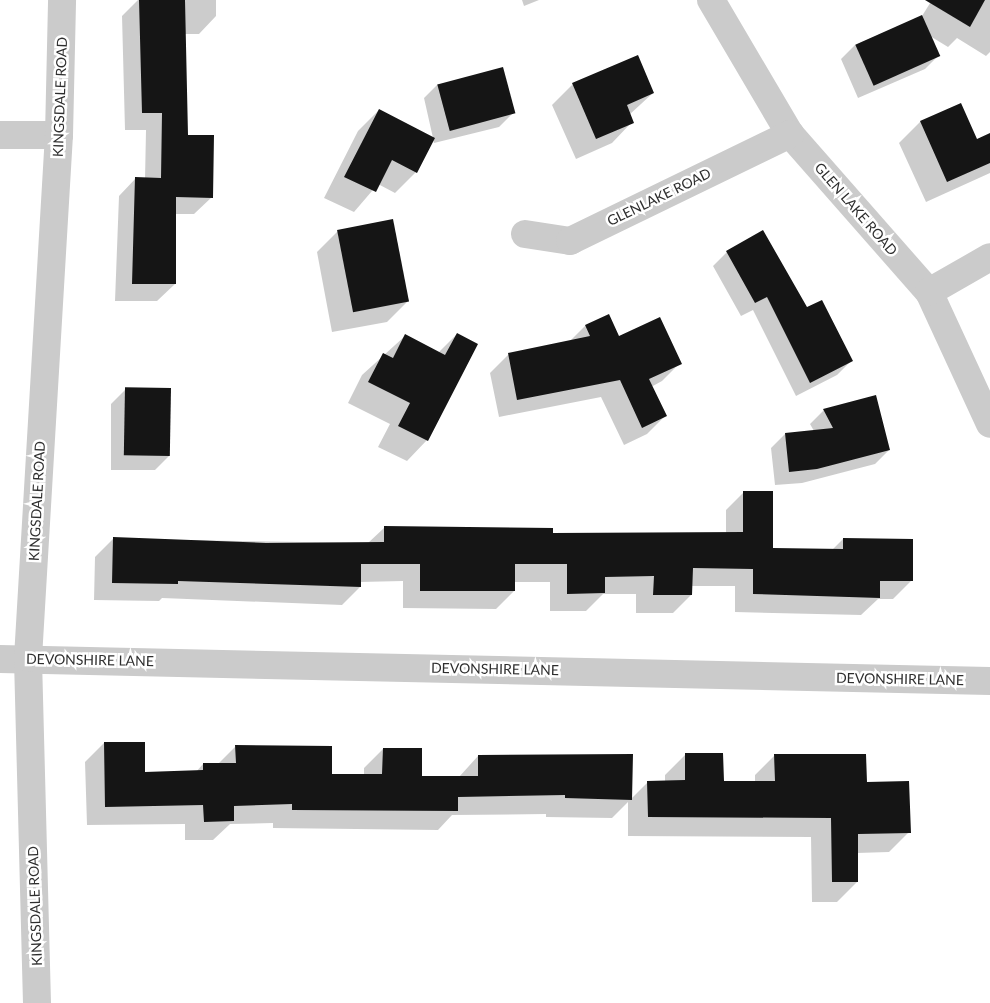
<!DOCTYPE html>
<html>
<head>
<meta charset="utf-8">
<style>
  body { margin:0 }
  #map { position:relative; width:990px; height:1003px; overflow:hidden; background:#fff; font-family:Lato,sans-serif }
  div>[style] { position:absolute }
  .shadow>* { inset:0; background:#0003 }
  .building>* { inset:0; background:#151515; transform-origin:0 0 }
  .minor>* { height:28px; margin:-14px; padding:0 14px; transform-origin:14px; border-radius:14px; background:#cbcbcb }
  span { translate:-50% -50%; white-space:nowrap; text-align:center; line-height:1.15; -webkit-text-stroke:5px #fff; paint-order:stroke }
  .street-label { font-size:14px; color:#2e2e2e }
</style>
</head>
<body>
<div id="map">
  <div class="shadow">
    <i style="clip-path:polygon(138px 0,216px 0,216px 16px,199px 34px,185px 34px,187px 136px,212px 197px,194px 214px,175px 214px,175px 284px,157px 301px,115px 301px,119px 196px,136px 178px,145px 179px,146px 130px,125px 130px,122px 16px)"></i>
    <i style="clip-path:polygon(522px 0,539px 0,524px 6px)"></i>
    <i style="clip-path:polygon(932px 0,990px 0,990px 52px,986px 56px,957px 38px,948px 47px,930px 36px,939px 55px,925px 69px,858px 98px,841px 59px,855px 45px,922px 16px)"></i>
    <i style="clip-path:polygon(438px 84px,513px 113px,499px 127px,434px 143px,433px 139px,416px 172px,395px 193px,378px 184px,354px 212px,324px 198px,358px 131px,379px 110px,433px 138px,424px 98px)"></i>
    <i style="clip-path:polygon(573px 84px,653px 93px,629px 115px,632px 122px,612px 143px,576px 159px,552px 105px)"></i>
    <i style="clip-path:polygon(960px 104px,976px 140px,990px 134px,990px 173px,926px 202px,899px 143px,920px 122px)"></i>
    <i style="clip-path:polygon(338px 231px,408px 301px,387px 322px,332px 332px,317px 252px)"></i>
    <i style="clip-path:polygon(727px 252px,806px 309px,851px 361px,837px 375px,796px 396px,753px 310px,741px 316px,713px 266px)"></i>
    <i style="clip-path:polygon(585px 326px,680px 363px,662px 381px,651px 387px,665px 416px,647px 434px,624px 445px,601px 397px,499px 417px,490px 373px,508px 355px,569px 342px)"></i>
    <i style="clip-path:polygon(457px 334px,427px 440px,407px 461px,378px 447px,390px 424px,348px 403px,362px 375px,405px 336px,438px 353px)"></i>
    <i style="clip-path:polygon(125px 390px,169px 456px,155px 470px,111px 470px,111px 404px)"></i>
    <i style="clip-path:polygon(824px 410px,889px 450px,875px 464px,802px 483px,775px 485px,771px 448px,785px 434px,814px 431px,810px 424px)"></i>
    <i style="clip-path:polygon(744px 492px,772px 549px,832px 550px,843px 539px,911px 581px,893px 599px,878px 599px,861px 615px,735px 612px,735px 586px,691px 586px,691px 595px,673px 613px,636px 613px,636px 594px,603px 594px,586px 611px,550px 611px,550px 582px,514px 582px,514px 591px,496px 609px,403px 608px,403px 581px,360px 582px,360px 587px,342px 605px,162px 598px,159px 601px,94px 600px,95px 557px,113px 539px,368px 543px,384px 528px,551px 535px,726px 534px,726px 510px)"></i>
    <i style="clip-path:polygon(104px 743px,144px 773px,196px 772px,203px 764px,218px 764px,236px 746px,331px 775px,364px 775px,364px 768px,383px 749px,421px 777px,459px 777px,478px 756px,631px 799px,648px 782px,665px 781px,665px 775px,685px 755px,722px 782px,755px 783px,755px 775px,775px 755px,866px 784px,909px 832px,889px 852px,857px 853px,857px 882px,837px 902px,812px 902px,811px 837px,628px 836px,628px 802px,612px 818px,546px 817px,546px 814px,452px 815px,438px 830px,273px 828px,273px 823px,230px 824px,213px 840px,185px 840px,185px 824px,87px 825px,85px 762px)"></i>
  </div>
  <div class="building">
    <i style="clip-path:polygon(139px 0,185px 0,188px 135px,214px 135px,213px 198px,176px 197px,176px 284px,132px 284px,135px 177px,161px 178px,162px 113px,142px 113px)"></i>
    <i style="clip-path:polygon(925px 0,985px 0,970px 27px)"></i>
    <i style="left:922px;top:15px;width:45px;height:73px;rotate:66deg"></i>
    <i style="clip-path:polygon(638px 55px,654px 93px,627px 105px,634px 123px,596px 139px,572px 83px)"></i>
    <i style="left:503px;top:67px;width:48px;height:68px;rotate:75deg"></i>
    <i style="clip-path:polygon(961px 103px,977px 139px,990px 133px,990px 163px,947px 182px,920px 121px)"></i>
    <i style="clip-path:polygon(379px 109px,435px 138px,417px 173px,392px 160px,376px 192px,344px 177px)"></i>
    <i style="left:393px;top:219px;width:84px;height:57px;rotate:79deg"></i>
    <i style="clip-path:polygon(763px 230px,807px 307px,822px 300px,853px 361px,810px 383px,767px 297px,755px 303px,726px 251px)"></i>
    <i style="clip-path:polygon(609px 314px,619px 336px,660px 317px,682px 364px,649px 379px,667px 416px,642px 428px,620px 380px,517px 400px,508px 353px,590px 336px,585px 325px)"></i>
    <i style="clip-path:polygon(457px 333px,478px 344px,428px 441px,398px 426px,410px 403px,368px 382px,383px 353px,393px 358px,405px 334px,445px 355px)"></i>
    <i style="left:171px;top:388px;width:68px;height:46px;rotate:91deg"></i>
    <i style="clip-path:polygon(876px 395px,890px 450px,817px 469px,789px 472px,785px 433px,833px 428px,823px 409px)"></i>
    <i style="clip-path:polygon(743px 491px,773px 491px,773px 548px,843px 549px,843px 538px,913px 539px,913px 581px,880px 581px,880px 598px,753px 594px,753px 569px,693px 568px,692px 595px,653px 595px,654px 576px,605px 577px,605px 593px,567px 594px,567px 564px,515px 564px,515px 591px,420px 591px,420px 564px,361px 564px,361px 587px,178px 581px,178px 584px,112px 583px,113px 537px,266px 543px,384px 542px,384px 526px,553px 528px,553px 533px,743px 532px)"></i>
    <i style="clip-path:polygon(104px 742px,145px 742px,145px 772px,203px 770px,203px 763px,236px 763px,235px 745px,332px 746px,332px 774px,382px 774px,383px 748px,422px 748px,422px 776px,478px 776px,478px 755px,633px 754px,632px 800px,565px 798px,565px 795px,458px 797px,458px 811px,292px 810px,292px 804px,234px 806px,234px 821px,204px 822px,203px 805px,105px 807px)"></i>
    <i style="clip-path:polygon(685px 753px,723px 753px,724px 781px,775px 781px,774px 754px,866px 754px,867px 782px,909px 781px,911px 833px,858px 834px,858px 882px,832px 882px,831px 818px,648px 817px,647px 781px,685px 780px)"></i>
  </div>
  <div class="minor">
    <i style="left:711px;top:0;width:156px;rotate:59.5deg"></i>
    <i style="left:790px;top:134px;width:210px;rotate:48.7deg"></i>
    <i style="left:929px;top:292px;width:145px;rotate:65.2deg"></i>
    <i style="left:0;top:135px;width:59px"></i>
    <i style="left:525px;top:234px;width:46px;rotate:8.8deg"></i>
    <i style="left:570px;top:241px;width:245px;rotate:-25.9deg"></i>
    <i style="left:929px;top:292px;width:70px;rotate:-29.8deg"></i>
    <i style="left:0;top:659px;width:990px;rotate:1.27deg"></i>
    <i style="left:37px;top:1003px;width:345px;rotate:-91.5deg"></i>
    <i style="left:28px;top:658px;width:524px;rotate:-86.61deg"></i>
    <i style="left:59px;top:135px;width:135px;rotate:-88.7deg"></i>
  </div>
  <div class="street-label">
    <span style="left:60px;top:97px;rotate:-88deg">KINGSDALE ROAD</span>
    <span style="left:659px;top:197px;rotate:-26deg">GLENLAKE ROAD</span>
    <span style="left:856px;top:209px;rotate:49deg">GLEN LAKE ROAD</span>
    <span style="left:37px;top:501px;rotate:-87deg">KINGSDALE ROAD</span>
    <span style="left:90px;top:660px;rotate:1deg">DEVONSHIRE LANE</span>
    <span style="left:495px;top:669px;rotate:1deg">DEVONSHIRE LANE</span>
    <span style="left:900px;top:679px;rotate:1deg">DEVONSHIRE LANE</span>
    <span style="left:35px;top:906px;rotate:-92deg">KINGSDALE ROAD</span>
  </div>
</div>
</body>
</html>
